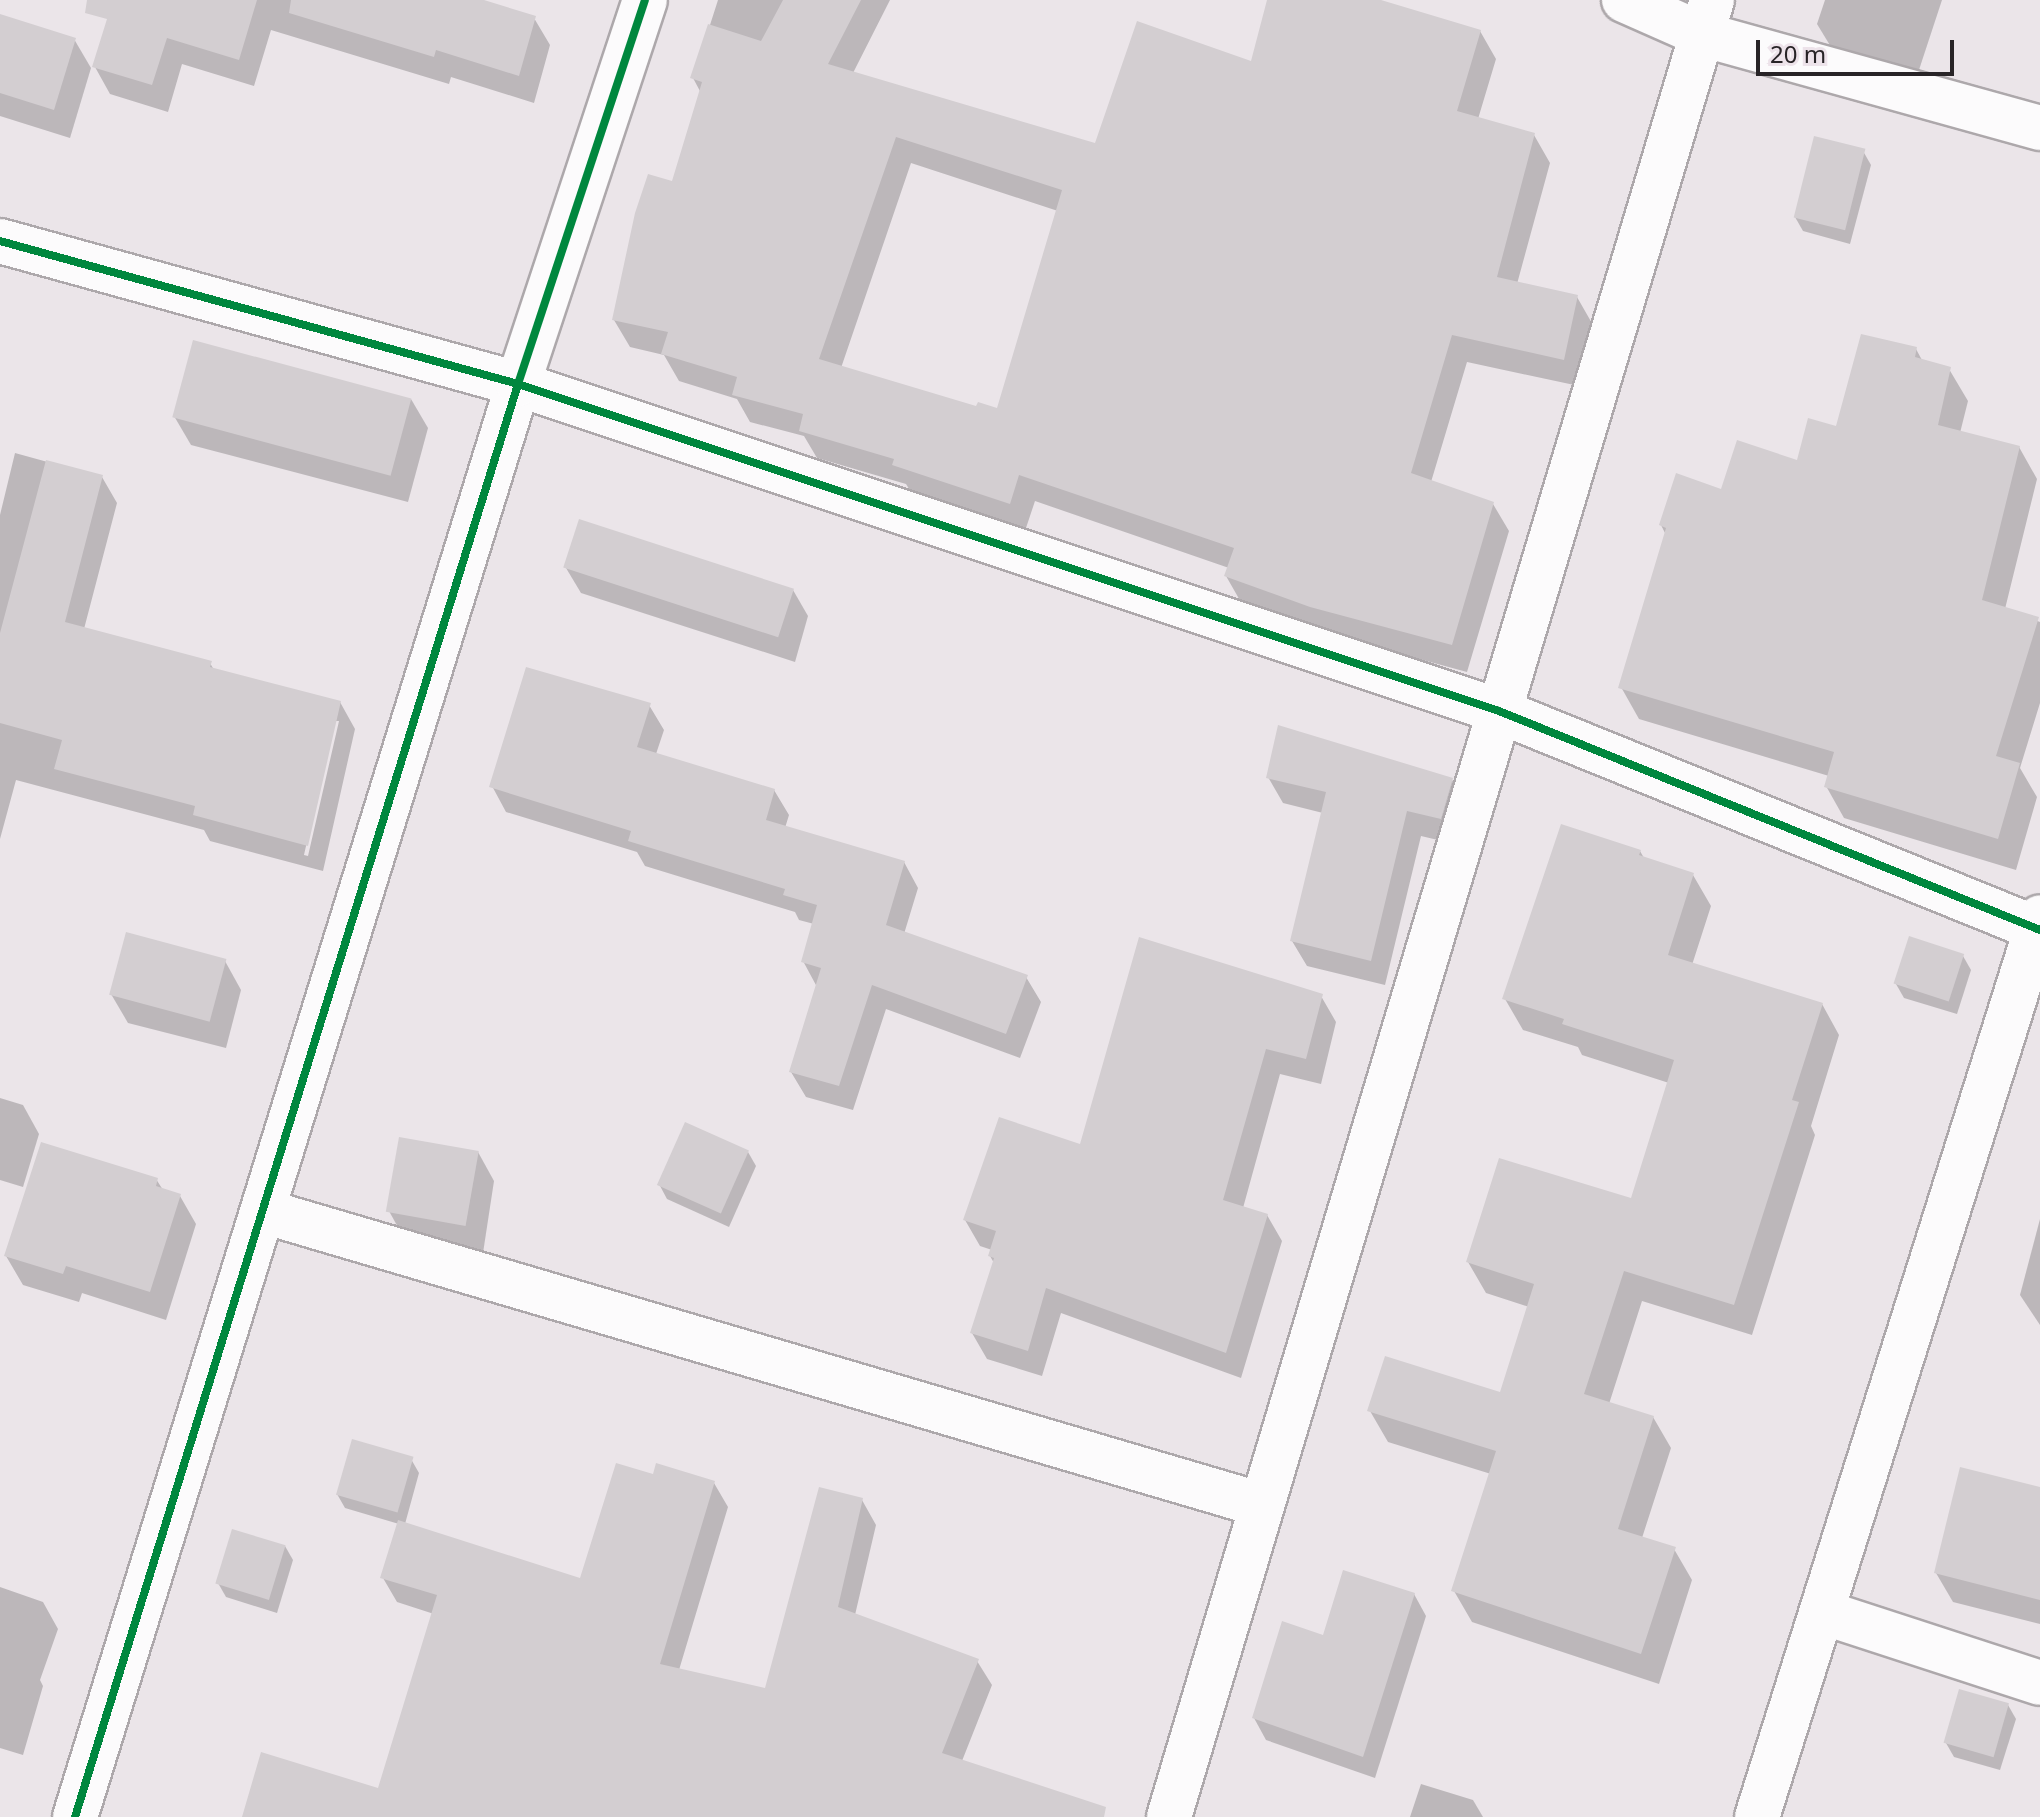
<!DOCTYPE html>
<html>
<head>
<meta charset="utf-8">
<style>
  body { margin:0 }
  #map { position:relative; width:2040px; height:1817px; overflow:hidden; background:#ebe5e9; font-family:"Noto Sans",sans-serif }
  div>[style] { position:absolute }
  .shadow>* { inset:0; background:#0003 }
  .building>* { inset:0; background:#d3ced1; transform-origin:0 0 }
  .roads { filter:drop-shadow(2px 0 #ada8ab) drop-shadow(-2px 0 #ada8ab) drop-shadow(0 2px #ada8ab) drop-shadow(0 -2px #ada8ab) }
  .street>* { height:44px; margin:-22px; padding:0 22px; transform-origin:22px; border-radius:22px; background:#fcfbfc }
  .cycleway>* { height:8px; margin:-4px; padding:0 4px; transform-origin:4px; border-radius:4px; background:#00873e }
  span { translate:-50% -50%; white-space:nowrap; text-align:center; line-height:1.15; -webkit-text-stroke:8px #ede3ea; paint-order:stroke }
  .scale { position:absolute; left:1756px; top:40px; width:198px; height:36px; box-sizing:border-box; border:4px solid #282427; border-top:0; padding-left:10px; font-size:24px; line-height:28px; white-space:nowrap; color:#282427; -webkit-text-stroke:6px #ede3ea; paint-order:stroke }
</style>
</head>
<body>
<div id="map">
  <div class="shadow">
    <i style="clip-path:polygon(115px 0,477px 0,534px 18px,550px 45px,534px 103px,451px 77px,449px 84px,271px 30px,254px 86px,182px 64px,168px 112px,110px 94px,95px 67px)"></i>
    <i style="clip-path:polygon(evenodd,718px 0,890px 0,853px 73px,1096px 145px,1253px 63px,1269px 0,1374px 0,1480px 31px,1496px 59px,1478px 119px,1534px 135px,1550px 163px,1517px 284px,1577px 297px,1593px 325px,1579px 386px,1467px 362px,1431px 482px,1493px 504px,1509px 531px,1467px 672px,1327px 634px,1242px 604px,1226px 576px,1229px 568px,1035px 501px,1025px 531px,911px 492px,906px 484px,817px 458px,804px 436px,750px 422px,737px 399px,679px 381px,664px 355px,630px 347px,614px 320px,674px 183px,701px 93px,693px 78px,718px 0,911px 163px,1058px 211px,998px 410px,978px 408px,841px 368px,911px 163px)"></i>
    <i style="clip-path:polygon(1825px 0,1942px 0,1917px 76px,1831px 47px,1817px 24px)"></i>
    <i style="clip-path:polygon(0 16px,74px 39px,91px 68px,70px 138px,0 116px)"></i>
    <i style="clip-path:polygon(1863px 151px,1871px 165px,1850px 244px,1803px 231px,1795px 217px)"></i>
    <i style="clip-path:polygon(1916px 349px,1923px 362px,1949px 369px,1968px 401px,1960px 433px,2019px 447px,2037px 479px,2005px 609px,2040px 622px,2040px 703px,2020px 768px,2037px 797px,2016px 870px,1844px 818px,1826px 786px,1829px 776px,1639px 719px,1621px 687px,1666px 535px,1661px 525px,1722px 491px,1798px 463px)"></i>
    <i style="clip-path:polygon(411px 399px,428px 428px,408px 502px,191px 445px,174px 416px)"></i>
    <i style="clip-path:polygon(evenodd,15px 453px,102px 477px,117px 503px,84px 629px,210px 663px,214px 670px,340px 702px,355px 729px,323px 871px,210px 841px,204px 830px,16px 780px,0 839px,0 515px,15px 453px,334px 721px,339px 721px,308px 856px,304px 855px,334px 721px)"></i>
    <i style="clip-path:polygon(566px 568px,793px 590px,808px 616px,795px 662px,581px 593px)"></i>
    <i style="clip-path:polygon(649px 705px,664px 730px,656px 754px,774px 790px,789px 815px,785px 828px,904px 862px,918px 888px,904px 934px,1026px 977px,1041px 1002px,1020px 1058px,886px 1009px,853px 1110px,806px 1097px,791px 1072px,817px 987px,803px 961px,814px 924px,799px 920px,795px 912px,645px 866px,637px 852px,506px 812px,492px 786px)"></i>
    <i style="clip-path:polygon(1268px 777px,1452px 780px,1467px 805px,1455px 844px,1421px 836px,1385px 985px,1307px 966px,1292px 941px,1323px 813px,1283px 803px)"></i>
    <i style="clip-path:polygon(1640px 851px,1644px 858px,1693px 875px,1711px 906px,1692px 965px,1822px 1004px,1839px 1035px,1811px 1126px,1815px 1135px,1752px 1335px,1642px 1301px,1609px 1404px,1653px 1417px,1671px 1448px,1642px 1538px,1674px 1549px,1692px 1580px,1659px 1684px,1472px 1622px,1454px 1591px,1491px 1474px,1388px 1442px,1370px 1411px,1502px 1394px,1529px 1307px,1486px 1293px,1468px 1262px,1632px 1201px,1669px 1083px,1582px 1055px,1578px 1047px,1523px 1030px,1505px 999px)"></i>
    <i style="clip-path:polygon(1963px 956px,1971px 970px,1957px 1014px,1904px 998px,1896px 984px)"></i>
    <i style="clip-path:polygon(225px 961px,241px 990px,226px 1048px,128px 1023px,111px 994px)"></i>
    <i style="clip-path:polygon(1321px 996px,1336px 1022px,1321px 1084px,1280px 1074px,1243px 1208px,1267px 1215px,1282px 1241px,1241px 1378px,1061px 1313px,1042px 1376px,987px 1359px,972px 1333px,994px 1263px,990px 1256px,992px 1250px,980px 1246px,965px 1220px)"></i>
    <i style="clip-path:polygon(0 1098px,23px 1105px,39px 1134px,23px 1187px,0 1180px)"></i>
    <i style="clip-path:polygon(478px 1152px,494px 1181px,483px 1253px,405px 1240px,389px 1211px)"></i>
    <i style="clip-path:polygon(748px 1152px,756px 1166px,729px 1227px,667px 1199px,659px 1184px)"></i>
    <i style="clip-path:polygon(156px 1179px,163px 1190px,180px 1196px,196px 1224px,166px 1320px,82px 1293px,79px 1302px,23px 1285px,6px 1256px)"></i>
    <i style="clip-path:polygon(2040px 1219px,2040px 1325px,2020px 1295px)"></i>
    <i style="clip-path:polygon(411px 1459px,419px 1473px,405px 1524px,582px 1581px,655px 1477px,714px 1483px,728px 1507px,679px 1670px,767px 1690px,862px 1500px,876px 1525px,855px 1615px,977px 1661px,992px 1685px,962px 1761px,1086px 1817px,244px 1817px,379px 1790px,434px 1614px,397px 1602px,383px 1578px,399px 1524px,345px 1508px,337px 1494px)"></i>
    <i style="clip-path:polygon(2040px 1489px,2040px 1624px,1953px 1602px,1936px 1573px)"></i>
    <i style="clip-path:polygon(285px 1546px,293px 1560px,277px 1613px,226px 1597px,218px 1583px)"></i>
    <i style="clip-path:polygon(0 1587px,43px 1602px,58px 1629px,40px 1680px,43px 1686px,23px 1755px,0 1748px)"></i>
    <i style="clip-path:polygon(1414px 1594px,1426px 1616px,1375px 1778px,1266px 1740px,1254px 1718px,1324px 1637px)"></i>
    <i style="clip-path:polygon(2008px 1705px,2016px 1719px,2000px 1770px,1954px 1757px,1946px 1743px)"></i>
    <i style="clip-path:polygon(1421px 1784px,1473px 1800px,1483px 1817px,1410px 1817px)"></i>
  </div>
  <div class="building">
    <i style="clip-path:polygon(87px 0,257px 0,239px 60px,167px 38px,152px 85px,92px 67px,107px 19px,85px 13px)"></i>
    <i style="clip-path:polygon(291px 0,484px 0,536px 16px,519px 76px,436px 50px,434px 57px,289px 13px)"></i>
    <i style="clip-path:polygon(evenodd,783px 0,861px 0,828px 64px,1095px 143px,1137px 21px,1251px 61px,1267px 0,1381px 0,1481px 30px,1457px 111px,1535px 133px,1497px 277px,1578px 295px,1564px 360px,1452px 335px,1411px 473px,1494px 502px,1452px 645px,1310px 607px,1224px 576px,1234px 548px,1019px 475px,1010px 504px,892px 465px,894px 459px,799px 431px,803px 414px,732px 395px,737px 377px,661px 354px,668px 332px,612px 320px,635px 213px,648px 174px,672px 181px,702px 82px,690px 78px,708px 24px,761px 41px,783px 0,896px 137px,1062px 190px,997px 408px,978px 402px,976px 406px,819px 359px,896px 137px)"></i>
    <i style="clip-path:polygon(0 14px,76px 38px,54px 110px,0 93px)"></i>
    <i style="left:1814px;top:136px;width:53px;height:84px;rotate:14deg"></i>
    <i style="clip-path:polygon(1861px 334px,1917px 347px,1915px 357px,1951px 367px,1938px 425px,2020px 446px,1982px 600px,2039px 617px,1996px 756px,2020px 763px,1998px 839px,1824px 787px,1834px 752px,1618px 688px,1666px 528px,1659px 525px,1676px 473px,1721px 489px,1737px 440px,1797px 460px,1808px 418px,1836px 426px)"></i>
    <i style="left:193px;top:340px;width:226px;height:80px;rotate:15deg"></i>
    <i style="clip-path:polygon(46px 460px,103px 475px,65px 622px,212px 661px,210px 667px,341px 701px,308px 846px,193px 815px,195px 806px,54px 769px,62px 740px,0 723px,0 633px)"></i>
    <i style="left:579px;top:519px;width:226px;height:51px;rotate:18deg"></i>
    <i style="clip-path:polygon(526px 667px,651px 703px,637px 747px,775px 789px,766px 820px,905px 861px,886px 925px,1028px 975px,1006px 1034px,872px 985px,839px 1086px,789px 1072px,821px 968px,801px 962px,817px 905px,783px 895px,785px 889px,628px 841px,631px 831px,489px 787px)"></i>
    <i style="clip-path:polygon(1278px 725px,1453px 778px,1441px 819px,1407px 811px,1371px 961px,1290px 941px,1326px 792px,1266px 778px)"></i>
    <i style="clip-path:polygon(1561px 824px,1641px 850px,1639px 855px,1694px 873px,1668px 955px,1823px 1003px,1792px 1100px,1799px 1102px,1734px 1305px,1624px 1271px,1584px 1394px,1654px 1416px,1618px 1529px,1676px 1547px,1641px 1654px,1451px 1591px,1496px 1451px,1367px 1411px,1385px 1356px,1500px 1392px,1534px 1284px,1466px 1262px,1499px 1158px,1631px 1198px,1674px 1060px,1562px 1024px,1564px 1019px,1502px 999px)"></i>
    <i style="left:126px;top:932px;width:104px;height:65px;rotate:15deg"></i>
    <i style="left:1909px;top:936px;width:58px;height:50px;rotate:18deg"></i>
    <i style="clip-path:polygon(1139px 937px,1323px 994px,1306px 1059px,1266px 1049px,1223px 1200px,1268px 1214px,1226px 1353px,1046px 1288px,1028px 1351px,970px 1333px,994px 1258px,988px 1256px,996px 1231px,963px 1220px,999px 1117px,1080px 1144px)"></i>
    <i style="left:685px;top:1122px;width:70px;height:69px;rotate:24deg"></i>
    <i style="left:399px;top:1137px;width:81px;height:76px;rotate:10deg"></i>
    <i style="clip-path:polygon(41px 1142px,158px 1178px,156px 1186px,181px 1194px,150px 1292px,66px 1266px,63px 1274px,4px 1256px)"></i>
    <i style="left:352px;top:1439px;width:64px;height:58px;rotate:16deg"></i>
    <i style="clip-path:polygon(616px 1463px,653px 1474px,656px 1463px,715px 1481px,660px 1664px,765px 1688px,819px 1487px,863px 1498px,838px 1607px,979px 1659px,942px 1753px,1106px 1807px,1104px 1817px,242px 1817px,261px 1752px,378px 1788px,437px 1595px,380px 1578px,398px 1520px,580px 1578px)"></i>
    <i style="clip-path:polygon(1960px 1467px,2040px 1487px,2040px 1600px,1934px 1573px)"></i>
    <i style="left:232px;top:1529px;width:56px;height:57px;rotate:17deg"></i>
    <i style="clip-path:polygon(1343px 1570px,1415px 1593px,1363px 1757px,1252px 1718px,1282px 1621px,1323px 1635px)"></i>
    <i style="left:1959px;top:1689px;width:52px;height:56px;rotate:16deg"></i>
  </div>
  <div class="roads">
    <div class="street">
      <i style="left:1624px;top:0;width:84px;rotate:23.8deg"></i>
      <i style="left:1701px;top:34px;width:352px;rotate:15.5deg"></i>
      <i style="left:0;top:241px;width:537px;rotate:15.43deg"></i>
      <i style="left:518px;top:384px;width:1034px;rotate:18.43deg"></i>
      <i style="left:1499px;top:711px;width:584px;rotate:22.04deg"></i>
      <i style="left:263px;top:1211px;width:1041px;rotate:16.4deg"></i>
      <i style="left:1822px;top:1612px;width:229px;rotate:18deg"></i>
      <i style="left:75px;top:1817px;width:1500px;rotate:-72.82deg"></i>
      <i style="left:518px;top:384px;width:404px;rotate:-71.7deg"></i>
      <i style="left:1169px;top:1817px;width:1896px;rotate:-73.36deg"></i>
      <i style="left:1757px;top:1817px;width:943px;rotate:-72.54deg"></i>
    </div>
  </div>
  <div class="cycleway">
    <i style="left:0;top:241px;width:537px;rotate:15.43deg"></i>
    <i style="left:518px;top:384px;width:1034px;rotate:18.43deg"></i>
    <i style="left:1499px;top:711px;width:584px;rotate:22.04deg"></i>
    <i style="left:75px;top:1817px;width:1500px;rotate:-72.82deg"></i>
    <i style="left:518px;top:384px;width:404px;rotate:-71.7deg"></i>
  </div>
  <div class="scale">20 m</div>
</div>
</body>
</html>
